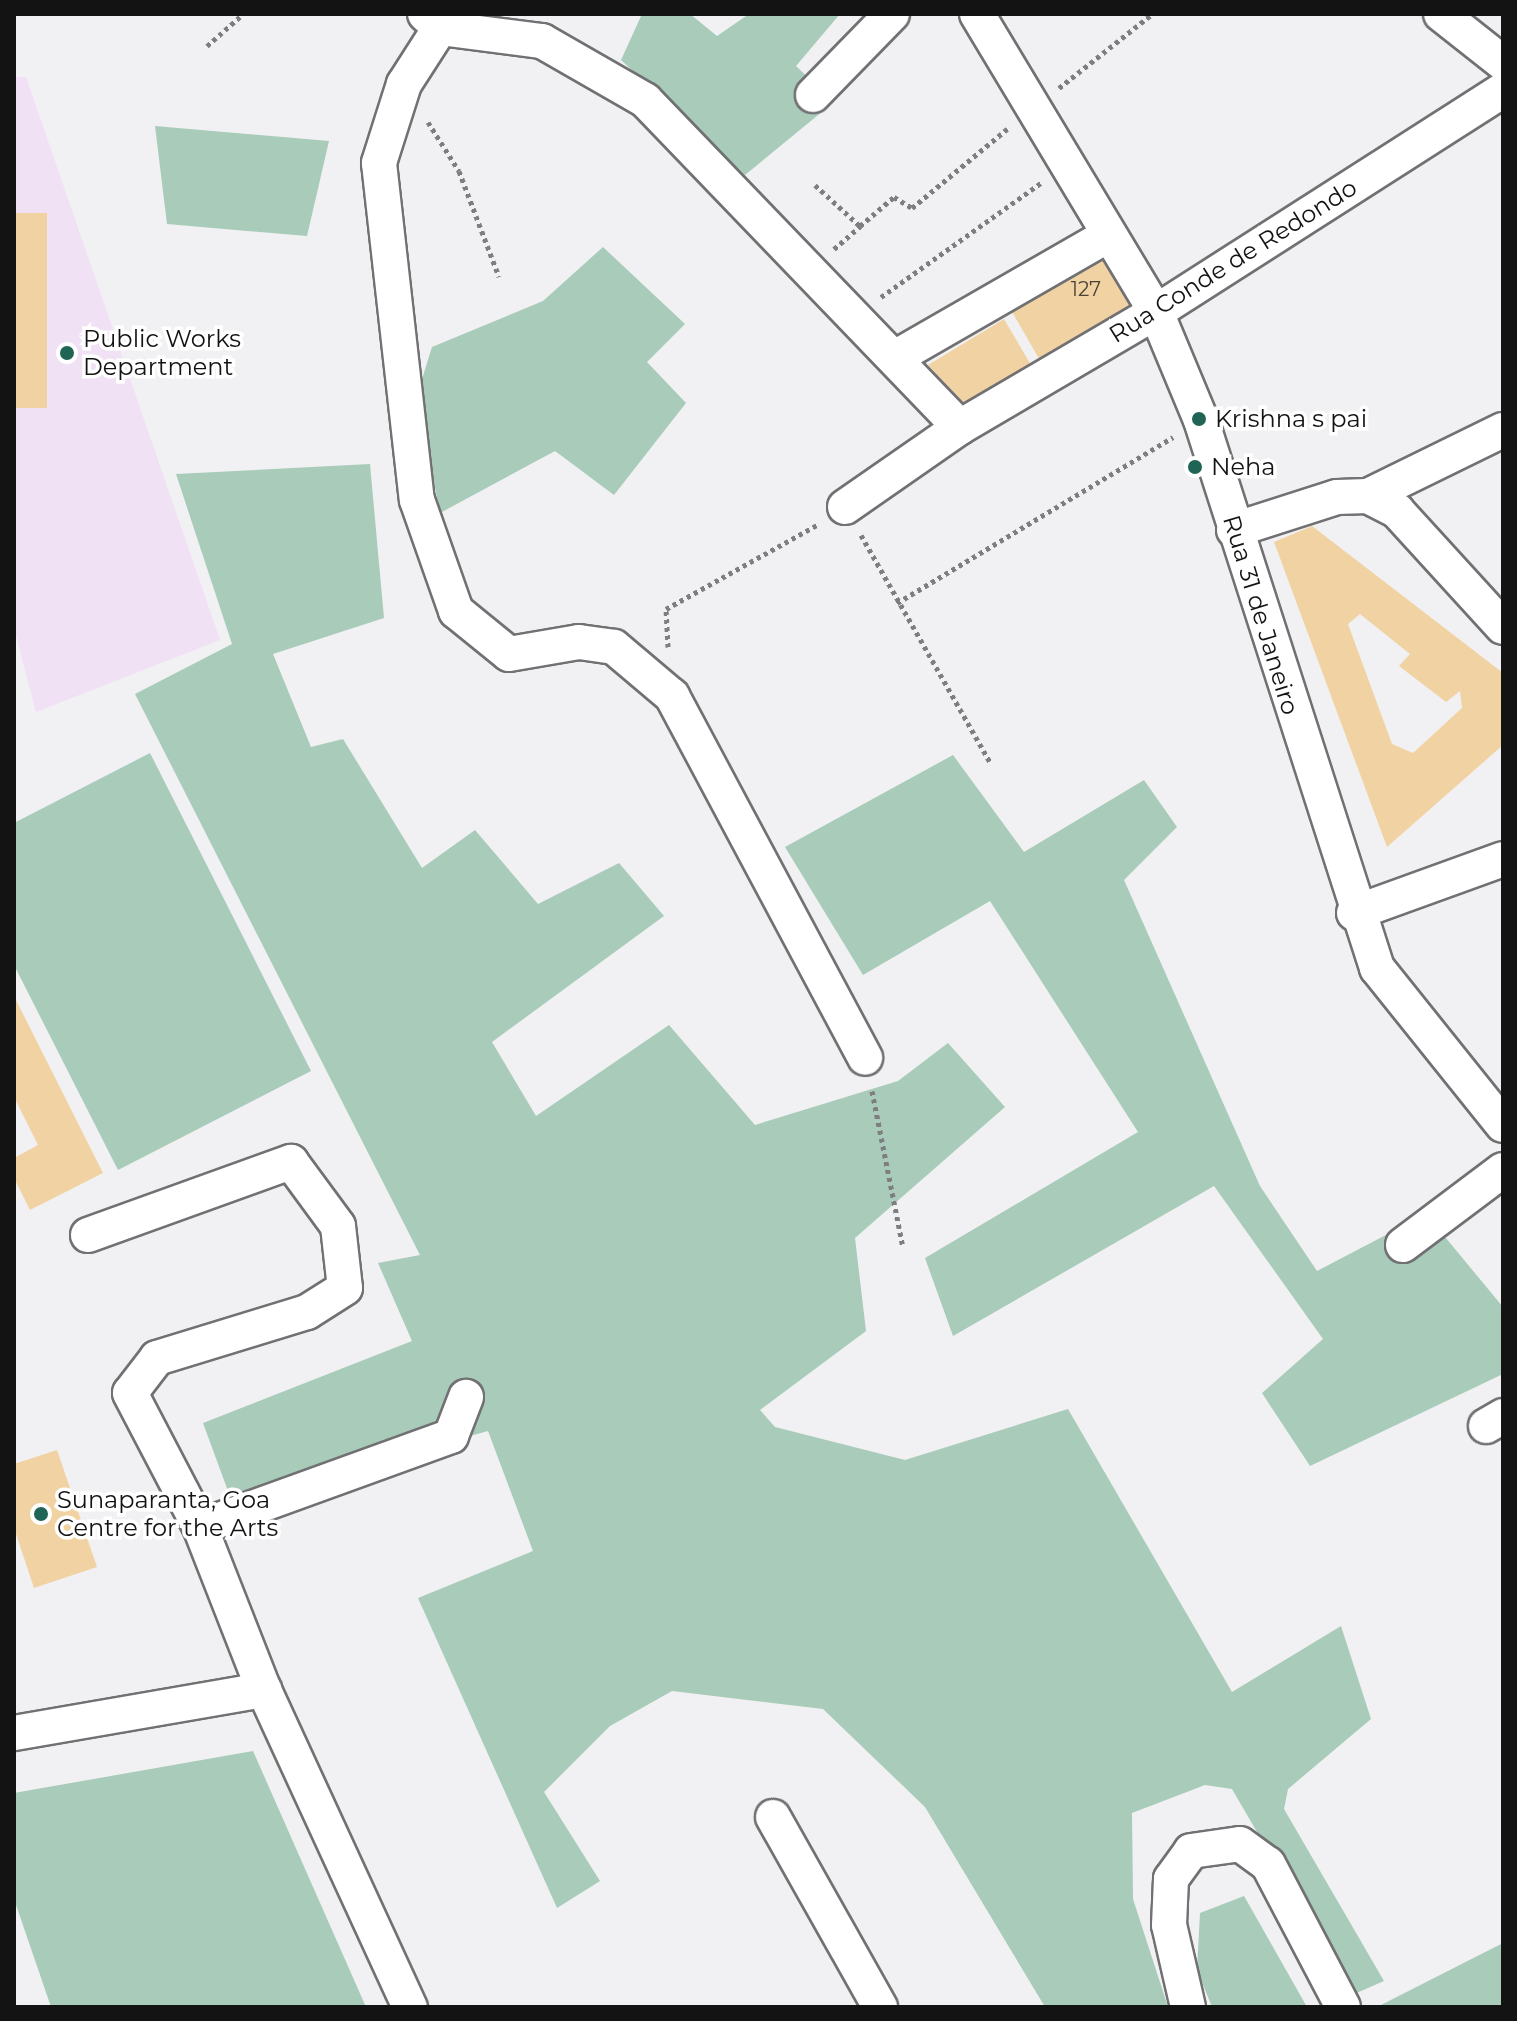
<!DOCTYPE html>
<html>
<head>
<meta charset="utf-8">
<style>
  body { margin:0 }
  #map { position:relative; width:1517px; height:2021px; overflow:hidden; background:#f1f0f3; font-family:Montserrat,sans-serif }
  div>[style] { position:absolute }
  .commercial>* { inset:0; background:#f0e1f4 }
  .green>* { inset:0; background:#a8ccb9 }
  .building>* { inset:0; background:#f1d3a3; transform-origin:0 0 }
  .path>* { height:5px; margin-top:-2.5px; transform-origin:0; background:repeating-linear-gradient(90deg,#7e7d7f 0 4px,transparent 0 8px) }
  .roads { filter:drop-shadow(2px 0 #717073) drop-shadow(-2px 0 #717073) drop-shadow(0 2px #717073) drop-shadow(0 -2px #717073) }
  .minor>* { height:34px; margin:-17px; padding:0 17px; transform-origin:17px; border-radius:17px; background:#fff }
  .dots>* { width:22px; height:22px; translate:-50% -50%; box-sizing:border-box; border:4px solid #fff; border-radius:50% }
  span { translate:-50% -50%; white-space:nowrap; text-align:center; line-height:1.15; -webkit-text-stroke:7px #fff; paint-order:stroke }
  .number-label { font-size:20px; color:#4b4338 }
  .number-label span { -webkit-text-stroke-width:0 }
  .street-label { font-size:24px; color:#141314 }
  .poi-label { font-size:24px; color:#141314 }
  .left { translate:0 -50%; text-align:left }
  .frame { position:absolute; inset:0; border:16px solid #141314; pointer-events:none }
</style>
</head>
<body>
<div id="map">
  <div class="commercial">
    <i style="clip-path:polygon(14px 77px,26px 77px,220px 640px,36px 712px,14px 628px)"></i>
  </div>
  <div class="green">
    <i style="clip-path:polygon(642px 14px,690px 14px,717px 36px,749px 14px,840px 14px,796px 66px,834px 102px,745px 175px,621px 60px)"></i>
    <i style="clip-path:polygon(155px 126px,329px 141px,307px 236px,167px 224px)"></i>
    <i style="clip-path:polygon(603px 247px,685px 324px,647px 362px,686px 403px,614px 495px,555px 451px,440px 513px,417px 395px,432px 347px,543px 301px)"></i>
    <i style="clip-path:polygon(370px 464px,384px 618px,273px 654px,311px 747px,343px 739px,422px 868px,475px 830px,538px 904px,619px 863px,664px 916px,492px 1042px,536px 1116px,669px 1025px,755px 1125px,898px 1081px,948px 1043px,1005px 1107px,855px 1238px,866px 1331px,760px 1410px,775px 1427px,905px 1460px,1068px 1409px,1232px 1692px,1341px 1626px,1371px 1719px,1288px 1789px,1284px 1809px,1384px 1981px,1352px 1995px,1232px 1789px,1205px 1785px,1132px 1813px,1133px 1899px,1168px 2007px,1045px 2007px,925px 1807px,823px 1709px,672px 1691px,610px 1726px,544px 1792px,600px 1881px,557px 1908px,418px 1598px,533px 1551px,488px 1431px,232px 1502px,203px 1423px,412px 1341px,378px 1263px,420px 1255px,135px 694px,232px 644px,176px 474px)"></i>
    <i style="clip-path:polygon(150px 753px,311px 1071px,118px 1170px,14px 965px,14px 823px)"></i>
    <i style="clip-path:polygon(953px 755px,1024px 852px,1144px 780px,1177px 827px,1124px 880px,1260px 1186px,1317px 1271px,1426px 1214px,1503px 1307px,1503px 1374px,1310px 1466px,1262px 1393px,1323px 1339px,1214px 1186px,953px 1336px,925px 1258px,1138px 1132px,990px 901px,863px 975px,785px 847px)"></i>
    <i style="clip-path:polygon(253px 1751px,366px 2007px,51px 2007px,14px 1899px,14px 1793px)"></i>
    <i style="clip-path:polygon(1244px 1896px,1307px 2007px,1212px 2007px,1197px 1970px,1200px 1913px)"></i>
    <i style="clip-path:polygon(1503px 1943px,1503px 2007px,1379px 2006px)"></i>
  </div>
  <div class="building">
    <i style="left:14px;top:213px;width:33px;height:195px"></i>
    <i style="left:1105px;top:253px;width:59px;height:110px;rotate:60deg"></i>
    <i style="clip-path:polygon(1004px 319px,1034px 370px,969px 409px,928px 365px)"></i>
    <i style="clip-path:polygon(evenodd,1312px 526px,1503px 673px,1503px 745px,1387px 847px,1274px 542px,1312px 526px,1360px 614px,1410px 654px,1399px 666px,1446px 702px,1460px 691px,1462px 708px,1413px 753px,1392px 744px,1348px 624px,1360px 614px)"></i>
    <i style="clip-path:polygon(14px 996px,103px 1173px,30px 1210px,14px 1178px,14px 1158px,38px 1145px,14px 1097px)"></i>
    <i style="clip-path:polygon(57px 1450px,97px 1567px,34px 1588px,14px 1528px,14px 1464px)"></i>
  </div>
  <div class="path">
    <i style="left:207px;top:46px;width:48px;rotate:-41.6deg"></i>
    <i style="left:1059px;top:88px;width:119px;rotate:-38.5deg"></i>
    <i style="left:428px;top:122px;width:58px;rotate:57.7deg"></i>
    <i style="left:459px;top:171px;width:113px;rotate:69.3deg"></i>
    <i style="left:815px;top:185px;width:61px;rotate:42.3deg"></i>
    <i style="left:860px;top:226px;width:45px;rotate:-40.5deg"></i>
    <i style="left:894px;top:197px;width:21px;rotate:31deg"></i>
    <i style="left:912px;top:208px;width:124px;rotate:-39.7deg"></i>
    <i style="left:834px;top:249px;width:35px;rotate:-41deg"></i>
    <i style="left:881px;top:297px;width:198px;rotate:-35.5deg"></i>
    <i style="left:861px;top:535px;width:263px;rotate:60.4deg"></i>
    <i style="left:897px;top:603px;width:322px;rotate:-31deg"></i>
    <i style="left:668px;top:647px;width:38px;rotate:-93deg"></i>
    <i style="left:666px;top:609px;width:173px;rotate:-29.1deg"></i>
    <i style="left:872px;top:1091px;width:159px;rotate:78.8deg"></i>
  </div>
  <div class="roads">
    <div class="minor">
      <i style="left:425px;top:14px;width:21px;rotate:43deg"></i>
      <i style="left:440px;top:28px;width:103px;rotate:7.3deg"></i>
      <i style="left:542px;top:41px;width:119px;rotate:29.8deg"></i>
      <i style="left:645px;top:100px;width:454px;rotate:46.1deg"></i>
      <i style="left:977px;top:14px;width:348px;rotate:59deg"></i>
      <i style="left:1156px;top:312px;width:117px;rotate:67.4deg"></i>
      <i style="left:1201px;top:420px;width:576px;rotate:72.19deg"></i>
      <i style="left:1377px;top:968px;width:201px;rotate:51.3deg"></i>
      <i style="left:1441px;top:14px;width:79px;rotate:38.3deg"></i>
      <i style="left:440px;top:28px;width:67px;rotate:122.7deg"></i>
      <i style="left:404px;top:84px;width:83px;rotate:107.6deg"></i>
      <i style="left:379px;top:163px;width:339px;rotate:83.6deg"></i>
      <i style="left:417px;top:500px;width:118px;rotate:70.6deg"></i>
      <i style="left:456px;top:611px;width:68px;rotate:39.1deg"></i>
      <i style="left:509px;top:654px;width:71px;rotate:-9.7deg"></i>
      <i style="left:579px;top:642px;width:35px;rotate:8deg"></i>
      <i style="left:614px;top:647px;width:76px;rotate:40.2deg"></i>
      <i style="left:672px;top:696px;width:410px;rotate:61.9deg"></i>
      <i style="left:813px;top:95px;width:113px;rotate:-45.7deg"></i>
      <i style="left:898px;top:356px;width:241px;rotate:-29.9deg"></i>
      <i style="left:1368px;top:496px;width:33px;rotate:27deg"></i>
      <i style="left:1397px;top:511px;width:157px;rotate:47.6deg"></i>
      <i style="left:845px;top:507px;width:140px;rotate:-34.8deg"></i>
      <i style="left:960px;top:427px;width:227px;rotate:-30.4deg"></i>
      <i style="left:1156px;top:312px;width:412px;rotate:-32.6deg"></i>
      <i style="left:1234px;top:530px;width:108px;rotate:-17.8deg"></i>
      <i style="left:1337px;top:497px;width:31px;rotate:-2deg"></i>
      <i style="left:1368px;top:496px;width:150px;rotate:-26.1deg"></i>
      <i style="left:1354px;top:913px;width:158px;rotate:-19.9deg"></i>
      <i style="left:88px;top:1235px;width:216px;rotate:-19.8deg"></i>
      <i style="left:291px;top:1162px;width:79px;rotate:53.7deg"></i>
      <i style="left:338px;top:1226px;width:62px;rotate:83.6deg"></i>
      <i style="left:345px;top:1288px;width:45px;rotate:147.7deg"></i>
      <i style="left:307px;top:1312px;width:157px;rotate:163deg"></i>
      <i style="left:157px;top:1358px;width:44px;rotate:127.6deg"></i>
      <i style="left:130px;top:1393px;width:151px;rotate:62.4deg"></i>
      <i style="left:200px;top:1527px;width:175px;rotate:68.6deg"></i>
      <i style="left:1403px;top:1245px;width:125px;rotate:-36.9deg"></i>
      <i style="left:1486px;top:1426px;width:20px;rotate:-30deg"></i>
      <i style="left:200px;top:1527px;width:267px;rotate:-19.9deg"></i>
      <i style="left:451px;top:1436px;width:42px;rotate:-69deg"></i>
      <i style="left:14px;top:1733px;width:254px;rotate:-9.8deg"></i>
      <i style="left:264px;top:1690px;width:349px;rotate:65.3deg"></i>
      <i style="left:773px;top:1817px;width:218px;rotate:60.6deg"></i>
      <i style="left:1188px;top:2007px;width:84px;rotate:-103deg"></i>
      <i style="left:1169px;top:1925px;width:46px;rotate:-87.5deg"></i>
      <i style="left:1171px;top:1879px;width:34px;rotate:-54deg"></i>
      <i style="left:1191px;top:1851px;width:49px;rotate:-8.1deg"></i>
      <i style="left:1240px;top:1844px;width:34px;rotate:36deg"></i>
      <i style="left:1268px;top:1864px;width:161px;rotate:62.3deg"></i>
    </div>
  </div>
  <div class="dots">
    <i style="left:67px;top:353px;background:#206455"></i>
    <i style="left:1199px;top:419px;background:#206455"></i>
    <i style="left:1195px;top:467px;background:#206455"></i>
    <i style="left:41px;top:1514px;background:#206455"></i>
  </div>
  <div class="number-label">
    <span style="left:1086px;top:289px">127</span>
  </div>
  <div class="street-label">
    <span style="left:1233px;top:261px;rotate:-32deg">Rua Conde de Redondo</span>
    <span style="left:1261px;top:615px;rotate:73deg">Rua 31 de Janeiro</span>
  </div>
  <div class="poi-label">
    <span class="left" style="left:83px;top:353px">Public Works<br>Department</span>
    <span class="left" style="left:1215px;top:419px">Krishna s pai</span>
    <span class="left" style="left:1211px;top:467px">Neha</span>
    <span class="left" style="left:57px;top:1514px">Sunaparanta, Goa<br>Centre for the Arts</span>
  </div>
  <div class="frame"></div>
</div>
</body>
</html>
